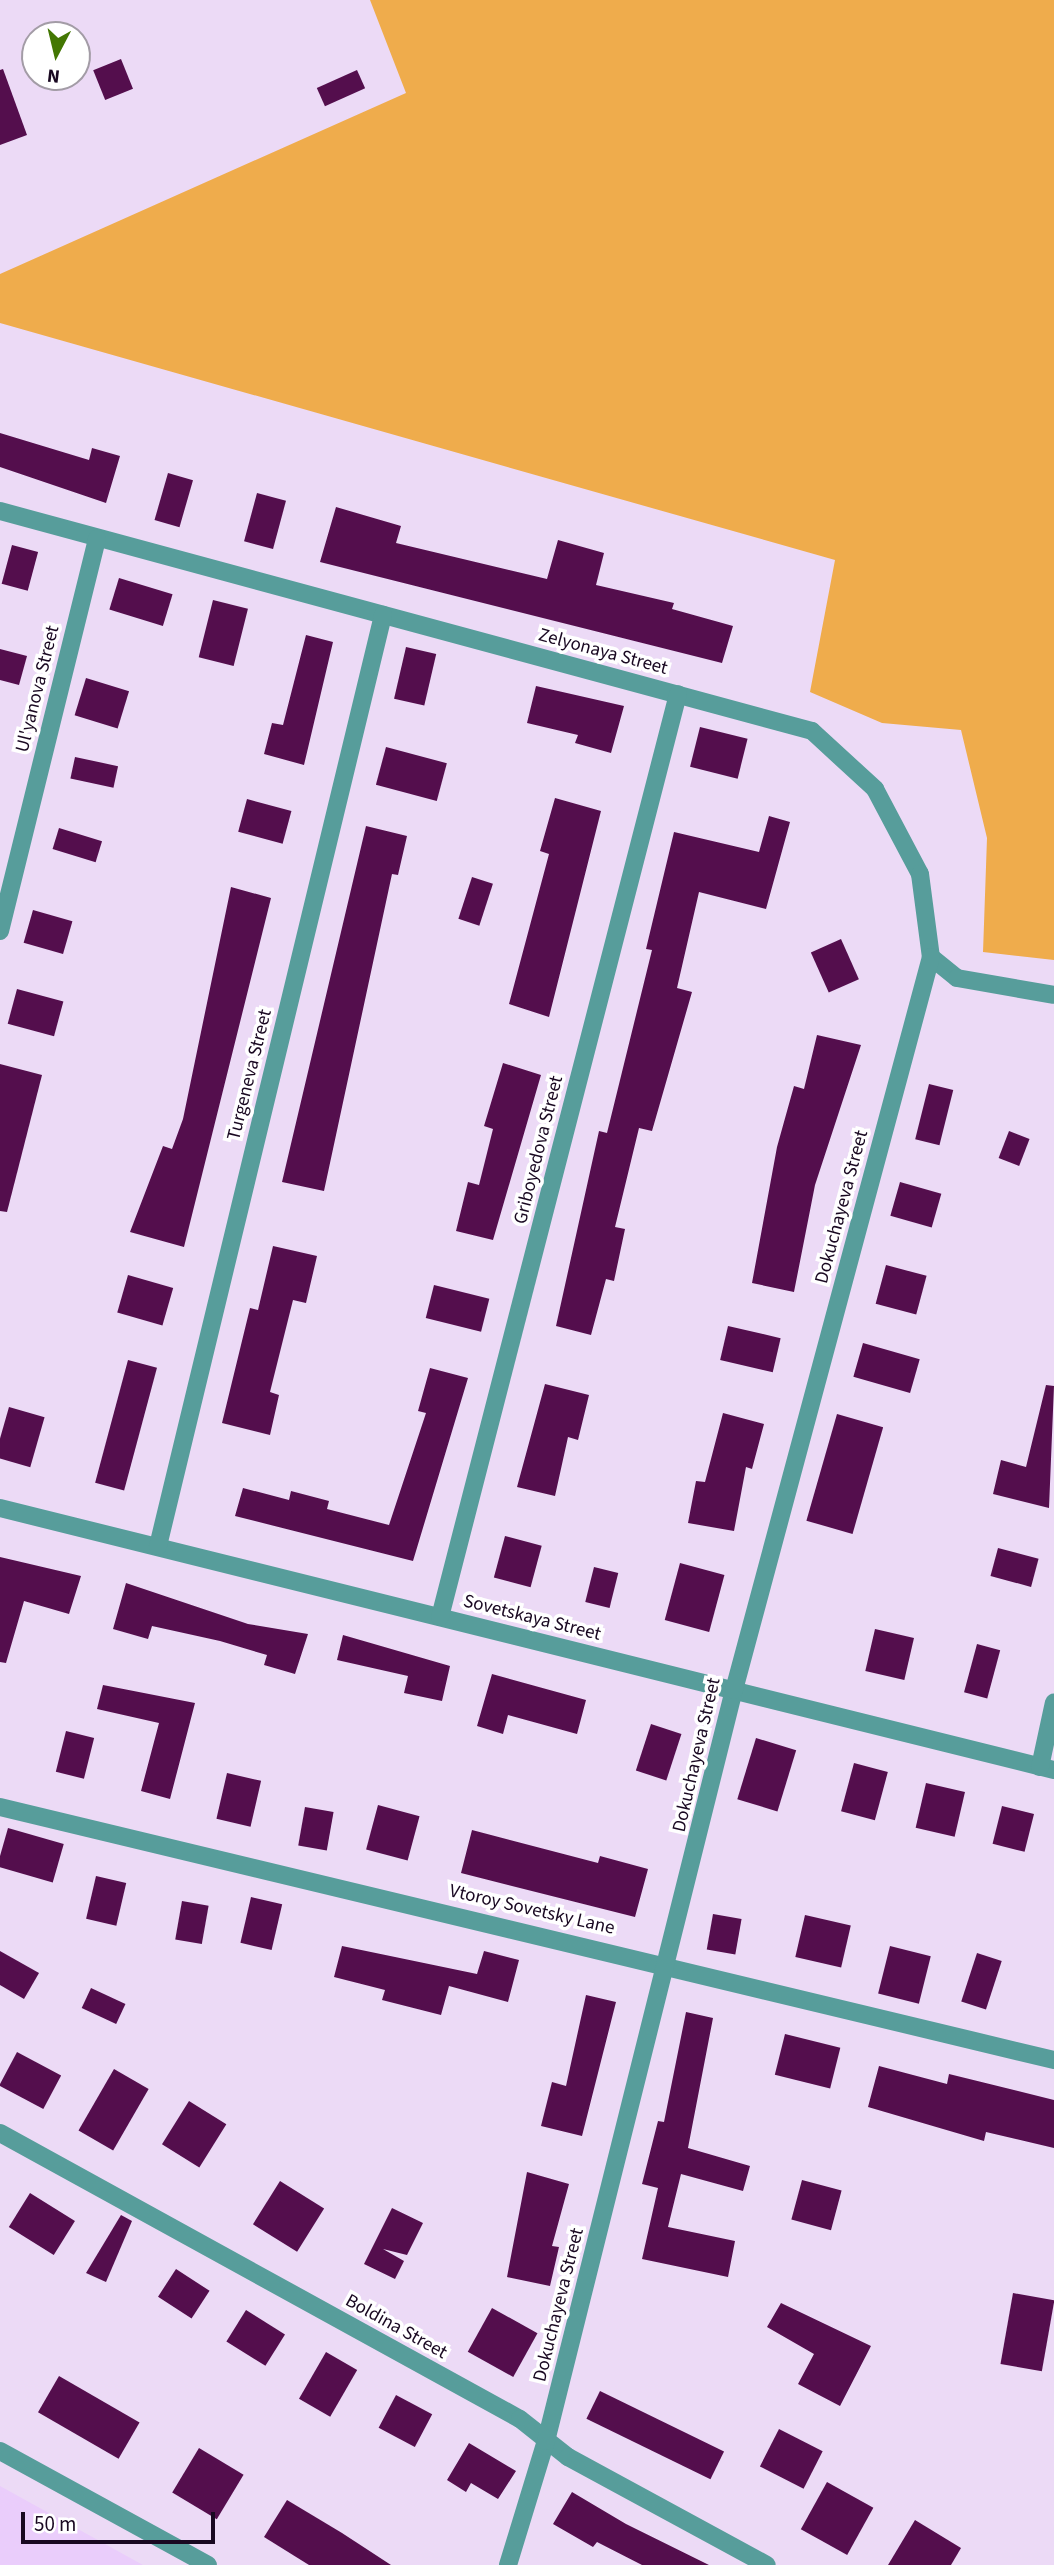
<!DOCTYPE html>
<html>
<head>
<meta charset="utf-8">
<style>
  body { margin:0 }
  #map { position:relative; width:1054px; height:2565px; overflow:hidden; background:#ecdaf6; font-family:"Source Sans 3",sans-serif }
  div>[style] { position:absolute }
  .built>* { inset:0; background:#eacdfb }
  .green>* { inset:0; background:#efac4c }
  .building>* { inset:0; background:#540e4d; transform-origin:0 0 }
  .minor>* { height:18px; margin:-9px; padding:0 9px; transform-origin:9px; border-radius:9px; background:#579d9b }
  span { translate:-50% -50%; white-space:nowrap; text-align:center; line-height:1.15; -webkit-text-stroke:7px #fff; paint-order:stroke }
  .street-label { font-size:19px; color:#190821 }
  .north { position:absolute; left:21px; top:21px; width:70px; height:70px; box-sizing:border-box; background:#fff; border:2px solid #a39ca6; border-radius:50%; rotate:187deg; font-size:19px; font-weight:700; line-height:28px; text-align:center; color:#190821 }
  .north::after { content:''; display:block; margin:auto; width:24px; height:32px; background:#437703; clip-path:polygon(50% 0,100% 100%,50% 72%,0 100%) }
  .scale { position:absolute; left:21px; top:2512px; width:194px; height:32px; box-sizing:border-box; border:4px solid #190821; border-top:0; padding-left:9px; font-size:21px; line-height:24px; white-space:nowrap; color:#190821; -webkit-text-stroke:5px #fff; paint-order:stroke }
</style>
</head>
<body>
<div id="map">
  <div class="built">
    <i style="clip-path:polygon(0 2486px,143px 2565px,0 2565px)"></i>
  </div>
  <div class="green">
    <i style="clip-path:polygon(370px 0,1054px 0,1054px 960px,983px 952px,987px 838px,961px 730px,882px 723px,810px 692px,835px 560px,0 323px,0 274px,406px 93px)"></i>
  </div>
  <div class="building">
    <i style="left:121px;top:59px;width:32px;height:30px;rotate:68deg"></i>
    <i style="clip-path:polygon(3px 69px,27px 135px,0 145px,0 70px)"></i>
    <i style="left:357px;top:70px;width:20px;height:44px;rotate:66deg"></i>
    <i style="clip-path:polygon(0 433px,89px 460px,92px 448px,120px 456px,106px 503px,0 467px)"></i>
    <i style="left:168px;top:473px;width:26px;height:49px;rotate:16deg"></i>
    <i style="left:257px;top:493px;width:30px;height:50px;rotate:15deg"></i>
    <i style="clip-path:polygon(336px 507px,401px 526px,396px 543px,547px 579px,558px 540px,604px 553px,596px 585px,674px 603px,672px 609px,733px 626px,722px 663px,320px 562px)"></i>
    <i style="left:12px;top:545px;width:27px;height:40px;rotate:15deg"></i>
    <i style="left:119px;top:578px;width:56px;height:33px;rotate:17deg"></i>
    <i style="left:213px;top:600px;width:36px;height:59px;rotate:14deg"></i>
    <i style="clip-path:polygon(306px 635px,333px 642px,304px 765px,264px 754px,272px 723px,283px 725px)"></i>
    <i style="left:406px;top:647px;width:31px;height:53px;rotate:13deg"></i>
    <i style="clip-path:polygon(0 649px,27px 656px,19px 685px,0 680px)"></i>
    <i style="left:86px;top:678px;width:45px;height:39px;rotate:17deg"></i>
    <i style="clip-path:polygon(536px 686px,624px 706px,611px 753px,575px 743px,578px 735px,527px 723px)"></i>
    <i style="left:700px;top:727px;width:49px;height:41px;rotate:14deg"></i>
    <i style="left:386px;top:747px;width:63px;height:39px;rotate:15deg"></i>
    <i style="left:75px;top:757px;width:44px;height:22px;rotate:12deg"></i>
    <i style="clip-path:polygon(555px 798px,601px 811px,549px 1017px,509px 1004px,549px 854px,540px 851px)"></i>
    <i style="left:247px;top:799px;width:46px;height:34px;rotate:15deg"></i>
    <i style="clip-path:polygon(769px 816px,790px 822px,766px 909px,699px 892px,677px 988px,692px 992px,652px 1131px,639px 1128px,615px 1227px,625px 1229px,614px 1281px,606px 1279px,591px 1335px,556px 1326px,599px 1131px,607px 1133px,652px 950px,646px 949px,674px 832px,759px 852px)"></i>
    <i style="clip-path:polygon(366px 826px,407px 836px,398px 875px,392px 874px,324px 1191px,282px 1182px)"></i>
    <i style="left:59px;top:828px;width:45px;height:22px;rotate:17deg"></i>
    <i style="left:472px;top:877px;width:22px;height:44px;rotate:18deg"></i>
    <i style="clip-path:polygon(231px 887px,271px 898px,184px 1247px,130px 1232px,163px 1146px,172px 1149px,183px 1119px)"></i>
    <i style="left:33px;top:910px;width:41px;height:34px;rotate:16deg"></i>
    <i style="left:841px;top:939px;width:44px;height:33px;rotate:66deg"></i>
    <i style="left:17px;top:989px;width:48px;height:36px;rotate:15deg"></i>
    <i style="clip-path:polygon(817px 1035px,861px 1045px,815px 1185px,794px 1292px,752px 1283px,777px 1147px,794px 1086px,804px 1089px)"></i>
    <i style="clip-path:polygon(503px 1063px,541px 1075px,493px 1240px,456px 1231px,468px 1182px,479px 1185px,493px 1129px,484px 1126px)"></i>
    <i style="clip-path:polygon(0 1064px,42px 1075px,7px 1212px,0 1211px)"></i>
    <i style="left:929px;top:1084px;width:25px;height:57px;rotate:14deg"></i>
    <i style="left:1009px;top:1131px;width:22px;height:29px;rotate:21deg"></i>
    <i style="left:900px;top:1182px;width:43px;height:35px;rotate:16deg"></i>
    <i style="clip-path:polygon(273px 1246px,317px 1256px,306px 1303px,293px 1300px,270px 1392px,279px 1395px,270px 1435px,222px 1423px,250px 1308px,258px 1310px)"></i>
    <i style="left:886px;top:1265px;width:42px;height:40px;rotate:15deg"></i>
    <i style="left:128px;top:1275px;width:47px;height:39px;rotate:16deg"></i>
    <i style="left:434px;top:1285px;width:57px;height:34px;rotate:14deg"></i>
    <i style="left:728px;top:1326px;width:54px;height:35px;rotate:13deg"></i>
    <i style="left:863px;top:1343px;width:59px;height:35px;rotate:16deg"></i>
    <i style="left:128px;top:1360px;width:30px;height:127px;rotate:15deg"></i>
    <i style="clip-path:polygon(430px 1368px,468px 1378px,413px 1561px,235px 1516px,243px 1488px,289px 1500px,291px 1491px,329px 1501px,327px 1509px,389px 1525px,426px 1413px,418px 1411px)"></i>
    <i style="clip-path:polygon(545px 1384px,589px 1395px,578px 1440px,568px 1437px,555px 1496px,517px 1487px)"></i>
    <i style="clip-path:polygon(1046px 1385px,1054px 1386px,1049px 1508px,993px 1494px,1001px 1460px,1026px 1467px)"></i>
    <i style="left:9px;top:1407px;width:37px;height:52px;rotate:16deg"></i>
    <i style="clip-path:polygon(723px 1413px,764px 1424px,752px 1469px,746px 1467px,734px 1531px,688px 1523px,696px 1481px,705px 1482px)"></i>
    <i style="left:837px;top:1414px;width:48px;height:111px;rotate:16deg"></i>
    <i style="left:505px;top:1536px;width:38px;height:43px;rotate:15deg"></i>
    <i style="left:998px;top:1548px;width:42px;height:29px;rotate:15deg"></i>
    <i style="clip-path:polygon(0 1557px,81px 1576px,69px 1614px,24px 1601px,6px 1663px,0 1662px)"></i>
    <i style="left:680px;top:1563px;width:46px;height:59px;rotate:15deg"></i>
    <i style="left:594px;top:1567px;width:25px;height:36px;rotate:14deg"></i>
    <i style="clip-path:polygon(126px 1583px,248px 1624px,308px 1634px,295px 1674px,264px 1665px,267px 1655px,220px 1641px,152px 1626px,148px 1639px,113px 1629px)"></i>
    <i style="left:875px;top:1629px;width:40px;height:43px;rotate:13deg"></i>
    <i style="clip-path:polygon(343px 1635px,450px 1666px,442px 1701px,404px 1693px,408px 1676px,337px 1660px)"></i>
    <i style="left:977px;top:1644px;width:24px;height:50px;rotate:15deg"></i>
    <i style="clip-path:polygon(492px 1674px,586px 1700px,577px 1734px,508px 1715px,503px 1734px,477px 1726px)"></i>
    <i style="clip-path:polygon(103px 1685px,195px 1703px,170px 1799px,141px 1791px,159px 1723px,97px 1709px)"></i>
    <i style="left:651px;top:1724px;width:32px;height:49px;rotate:18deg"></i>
    <i style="left:66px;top:1731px;width:29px;height:42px;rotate:14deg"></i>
    <i style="left:756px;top:1738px;width:42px;height:64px;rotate:17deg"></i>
    <i style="left:854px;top:1763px;width:35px;height:50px;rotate:15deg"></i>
    <i style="left:227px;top:1773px;width:35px;height:47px;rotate:13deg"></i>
    <i style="left:926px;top:1783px;width:40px;height:46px;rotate:13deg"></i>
    <i style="left:378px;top:1805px;width:43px;height:46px;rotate:15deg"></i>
    <i style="left:1002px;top:1806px;width:33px;height:39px;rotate:14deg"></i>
    <i style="left:305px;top:1807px;width:29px;height:39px;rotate:10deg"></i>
    <i style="left:8px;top:1828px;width:58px;height:40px;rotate:16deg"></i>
    <i style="clip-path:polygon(472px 1830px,598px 1863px,600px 1856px,648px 1869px,635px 1917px,461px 1873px)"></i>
    <i style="left:96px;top:1876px;width:31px;height:44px;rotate:13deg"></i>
    <i style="left:251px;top:1897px;width:32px;height:47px;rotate:13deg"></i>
    <i style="left:182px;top:1901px;width:27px;height:39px;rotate:10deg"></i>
    <i style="left:713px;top:1914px;width:29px;height:36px;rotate:10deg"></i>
    <i style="left:805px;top:1915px;width:47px;height:43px;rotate:13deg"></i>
    <i style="clip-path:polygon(342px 1946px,477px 1974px,484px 1951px,519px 1960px,508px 2002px,449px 1986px,441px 2015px,382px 2000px,385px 1990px,334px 1977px)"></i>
    <i style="left:890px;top:1946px;width:42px;height:49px;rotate:14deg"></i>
    <i style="clip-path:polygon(0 1951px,39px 1973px,24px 1999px,0 1985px)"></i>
    <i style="left:977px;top:1953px;width:26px;height:51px;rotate:18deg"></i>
    <i style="left:91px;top:1988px;width:38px;height:22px;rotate:25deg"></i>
    <i style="clip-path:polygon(586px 1995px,616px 2002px,582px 2136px,541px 2126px,552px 2082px,566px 2086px)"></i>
    <i style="clip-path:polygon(686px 2012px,713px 2018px,688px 2148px,750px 2166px,743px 2191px,681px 2174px,668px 2227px,735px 2241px,728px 2277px,642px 2259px,658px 2188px,642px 2184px,658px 2121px,664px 2122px)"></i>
    <i style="left:785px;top:2034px;width:57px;height:42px;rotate:14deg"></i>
    <i style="left:17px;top:2052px;width:50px;height:38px;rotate:28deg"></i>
    <i style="clip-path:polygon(879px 2066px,947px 2084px,949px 2074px,1054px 2100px,1054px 2148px,986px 2132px,984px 2141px,868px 2107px)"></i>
    <i style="left:114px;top:2069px;width:40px;height:71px;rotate:30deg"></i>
    <i style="left:189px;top:2101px;width:44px;height:51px;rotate:32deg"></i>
    <i style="clip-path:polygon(527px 2172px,569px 2184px,552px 2246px,559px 2247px,550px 2286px,507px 2277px)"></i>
    <i style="left:802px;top:2180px;width:41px;height:41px;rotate:15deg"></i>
    <i style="left:280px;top:2181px;width:52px;height:51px;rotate:32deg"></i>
    <i style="left:30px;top:2193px;width:53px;height:40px;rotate:32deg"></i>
    <i style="clip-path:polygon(392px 2208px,423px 2223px,407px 2255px,383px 2249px,404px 2261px,395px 2279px,364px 2264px)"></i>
    <i style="clip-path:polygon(121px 2215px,132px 2221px,106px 2282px,86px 2273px)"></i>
    <i style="left:176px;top:2269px;width:40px;height:33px;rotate:33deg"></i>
    <i style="left:1013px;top:2293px;width:42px;height:72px;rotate:10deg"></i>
    <i style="clip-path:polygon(781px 2303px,871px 2346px,840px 2406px,798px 2384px,814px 2354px,767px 2327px)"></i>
    <i style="left:492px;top:2308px;width:52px;height:50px;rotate:29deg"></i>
    <i style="left:246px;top:2310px;width:46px;height:37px;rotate:32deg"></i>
    <i style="left:326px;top:2352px;width:36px;height:54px;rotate:30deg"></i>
    <i style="left:59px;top:2376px;width:93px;height:42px;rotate:30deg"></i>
    <i style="left:600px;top:2391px;width:138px;height:31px;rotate:26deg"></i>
    <i style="left:396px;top:2395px;width:41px;height:37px;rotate:28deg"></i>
    <i style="left:779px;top:2429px;width:49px;height:42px;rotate:27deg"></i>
    <i style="clip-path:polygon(469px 2443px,516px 2471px,498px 2499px,471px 2483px,466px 2492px,447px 2480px)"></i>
    <i style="left:199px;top:2448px;width:52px;height:52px;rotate:31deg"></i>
    <i style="left:827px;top:2482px;width:53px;height:54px;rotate:29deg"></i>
    <i style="clip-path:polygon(572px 2492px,626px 2524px,709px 2565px,642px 2565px,597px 2542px,593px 2547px,553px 2524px)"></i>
    <i style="clip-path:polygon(287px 2500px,342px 2533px,391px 2565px,309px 2565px,264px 2537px)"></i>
    <i style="clip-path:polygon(915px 2520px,961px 2548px,951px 2565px,888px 2565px)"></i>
  </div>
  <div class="minor">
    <i style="left:0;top:511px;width:841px;rotate:15.16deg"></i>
    <i style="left:812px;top:731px;width:86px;rotate:42.6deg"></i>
    <i style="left:875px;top:789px;width:96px;rotate:62.1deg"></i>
    <i style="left:920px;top:874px;width:84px;rotate:82.5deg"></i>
    <i style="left:931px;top:957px;width:33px;rotate:39deg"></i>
    <i style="left:957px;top:978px;width:98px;rotate:9.9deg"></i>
    <i style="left:0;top:931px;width:404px;rotate:-76.1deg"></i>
    <i style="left:0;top:1508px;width:1086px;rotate:13.96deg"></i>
    <i style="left:158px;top:1546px;width:958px;rotate:-76.41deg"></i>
    <i style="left:440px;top:1617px;width:953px;rotate:-75.54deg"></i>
    <i style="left:1040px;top:1767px;width:66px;rotate:-77.8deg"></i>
    <i style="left:0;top:1807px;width:1084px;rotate:13.5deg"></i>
    <i style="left:0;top:2133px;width:593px;rotate:28.81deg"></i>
    <i style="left:520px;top:2419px;width:61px;rotate:38.4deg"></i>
    <i style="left:568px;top:2457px;width:226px;rotate:28.5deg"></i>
    <i style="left:0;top:2451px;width:237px;rotate:28.7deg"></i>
    <i style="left:508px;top:2565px;width:130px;rotate:-73deg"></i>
    <i style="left:546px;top:2441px;width:774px;rotate:-75.95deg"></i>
    <i style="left:734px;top:1690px;width:759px;rotate:-74.96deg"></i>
  </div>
  <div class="street-label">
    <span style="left:603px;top:652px;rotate:15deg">Zelyonaya Street</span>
    <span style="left:38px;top:689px;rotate:-76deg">Ul'yanova Street</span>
    <span style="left:250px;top:1075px;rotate:-76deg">Turgeneva Street</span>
    <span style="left:539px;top:1150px;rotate:-76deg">Griboyedova Street</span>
    <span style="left:842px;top:1207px;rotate:-75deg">Dokuchayeva Street</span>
    <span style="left:532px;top:1618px;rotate:14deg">Sovetskaya Street</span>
    <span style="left:697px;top:1755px;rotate:-77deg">Dokuchayeva Street</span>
    <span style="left:532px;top:1910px;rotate:13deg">Vtoroy Sovetsky Lane</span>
    <span style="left:559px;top:2305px;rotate:-76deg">Dokuchayeva Street</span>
    <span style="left:396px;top:2327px;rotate:29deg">Boldina Street</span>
  </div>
  <div class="north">N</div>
  <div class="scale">50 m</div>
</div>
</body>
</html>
